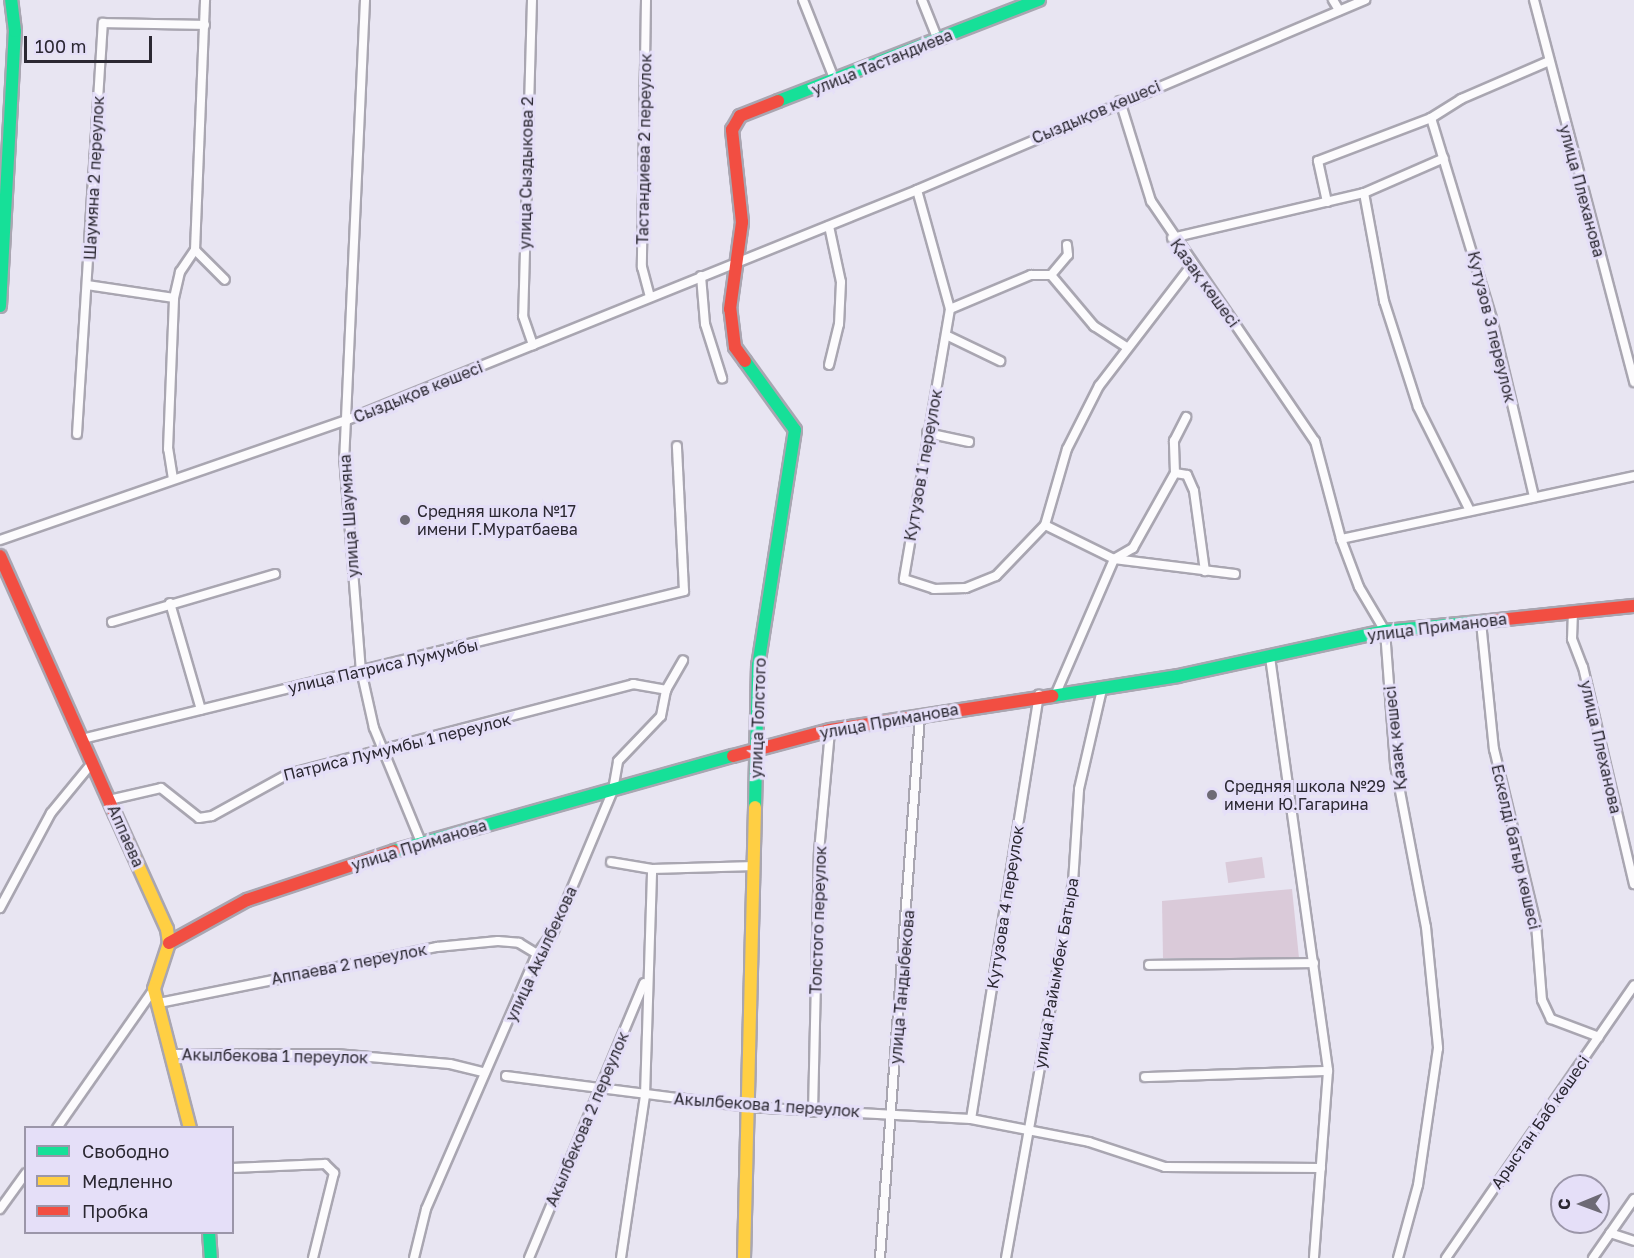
<!DOCTYPE html>
<html>
<head>
<meta charset="utf-8">
<style>
  body { margin:0 }
  #map { position:relative; width:1634px; height:1258px; overflow:hidden; background:#e8e5f2; font-family:"Golos Text",sans-serif }
  div>[style] { position:absolute }
  .green>* { inset:0; background:#dacad9; transform-origin:0 0 }
  .roads { filter:drop-shadow(2px 0 #a9a6b1) drop-shadow(-2px 0 #a9a6b1) drop-shadow(0 2px #a9a6b1) drop-shadow(0 -2px #a9a6b1) }
  .street>* { height:8px; margin:-4px; padding:0 4px; transform-origin:4px; border-radius:4px; background:#fcfbfd }
  .fast>* { height:12px; margin:-6px; padding:0 6px; transform-origin:6px; border-radius:6px; background:#16e098 }
  .slow>* { height:12px; margin:-6px; padding:0 6px; transform-origin:6px; border-radius:6px; background:#ffcf43 }
  .jam>* { height:12px; margin:-6px; padding:0 6px; transform-origin:6px; border-radius:6px; background:#f24e42 }
  .dots>* { width:16px; height:16px; translate:-50% -50%; box-sizing:border-box; border:3px solid #e5dff8; border-radius:50% }
  span { translate:-50% -50%; white-space:nowrap; text-align:center; line-height:1.15; -webkit-text-stroke:6px #e5dff8; paint-order:stroke }
  .street-label { font-size:16px; color:#2b2832 }
  .poi-label { font-size:16px; color:#2b2832 }
  .left { translate:0 -50%; text-align:left }
  .legend { position:absolute; left:24px; top:1126px; width:210px; height:108px; box-sizing:border-box; background:#e5dff8; border:2px solid #9b96a9; margin:0; padding:8px 10px; list-style:none; font-size:18px; color:#2b2832 }
  .legend li { display:flex; align-items:center; gap:12px; height:30px }
  .legend b { width:30px; border:2px solid #9b96a9 }
  .north { position:absolute; left:1550px; top:1174px; width:60px; height:60px; box-sizing:border-box; background:#e5dff8; border:2px solid #9b96a9; border-radius:50%; rotate:269deg; font-size:16px; font-weight:700; line-height:24px; text-align:center; color:#2b2832 }
  .north::after { content:''; display:block; margin:auto; width:21px; height:27px; background:#6d6a75; clip-path:polygon(50% 0,100% 100%,50% 72%,0 100%) }
  .scale { position:absolute; left:24px; top:36px; width:128px; height:27px; box-sizing:border-box; border:3px solid #2b2832; border-top:0; padding-left:8px; font-size:18px; line-height:21px; white-space:nowrap; color:#2b2832; -webkit-text-stroke:4px #e5dff8; paint-order:stroke }
</style>
</head>
<body>
<div id="map">
  <div class="green">
    <i style="left:1262px;top:857px;width:21px;height:37px;rotate:82deg"></i>
    <i style="clip-path:polygon(1292px 889px,1299px 958px,1163px 958px,1162px 901px)"></i>
  </div>
  <div class="roads">
    <div class="street">
      <i style="left:365px;top:0;width:456px;rotate:92.6deg"></i>
      <i style="left:344px;top:456px;width:215px;rotate:85.5deg"></i>
      <i style="left:361px;top:670px;width:59px;rotate:77.4deg"></i>
      <i style="left:374px;top:728px;width:123px;rotate:67.6deg"></i>
      <i style="left:532px;top:0;width:316px;rotate:91.6deg"></i>
      <i style="left:523px;top:316px;width:31px;rotate:71deg"></i>
      <i style="left:646px;top:0;width:267px;rotate:90.9deg"></i>
      <i style="left:642px;top:267px;width:31px;rotate:75deg"></i>
      <i style="left:803px;top:0;width:87px;rotate:68.4deg"></i>
      <i style="left:922px;top:0;width:43px;rotate:68.2deg"></i>
      <i style="left:1333px;top:0;width:12px;rotate:59deg"></i>
      <i style="left:1534px;top:0;width:395px;rotate:75.3deg"></i>
      <i style="left:1120px;top:101px;width:105px;rotate:72.8deg"></i>
      <i style="left:1151px;top:201px;width:291px;rotate:55.7deg"></i>
      <i style="left:1315px;top:441px;width:101px;rotate:75.1deg"></i>
      <i style="left:1341px;top:539px;width:51px;rotate:69.4deg"></i>
      <i style="left:1359px;top:587px;width:51px;rotate:59.4deg"></i>
      <i style="left:1385px;top:631px;width:134px;rotate:85.7deg"></i>
      <i style="left:1395px;top:765px;width:165px;rotate:79.2deg"></i>
      <i style="left:1426px;top:927px;width:122px;rotate:84.3deg"></i>
      <i style="left:1438px;top:1048px;width:138px;rotate:98.3deg"></i>
      <i style="left:1418px;top:1185px;width:76px;rotate:105.3deg"></i>
      <i style="left:1431px;top:118px;width:210px;rotate:73.1deg"></i>
      <i style="left:1492px;top:319px;width:183px;rotate:76.7deg"></i>
      <i style="left:917px;top:190px;width:123px;rotate:74.5deg"></i>
      <i style="left:950px;top:309px;width:274px;rotate:99.7deg"></i>
      <i style="left:904px;top:579px;width:32px;rotate:18deg"></i>
      <i style="left:934px;top:589px;width:32px;rotate:-2deg"></i>
      <i style="left:966px;top:588px;width:32px;rotate:-22deg"></i>
      <i style="left:996px;top:576px;width:71px;rotate:-46.1deg"></i>
      <i style="left:1045px;top:525px;width:79px;rotate:-73.9deg"></i>
      <i style="left:1067px;top:449px;width:71px;rotate:-63.1deg"></i>
      <i style="left:1099px;top:386px;width:151px;rotate:-52.5deg"></i>
      <i style="left:1364px;top:193px;width:110px;rotate:79.5deg"></i>
      <i style="left:1384px;top:301px;width:111px;rotate:72.2deg"></i>
      <i style="left:1418px;top:407px;width:116px;rotate:63.4deg"></i>
      <i style="left:1327px;top:202px;width:42px;rotate:-102.4deg"></i>
      <i style="left:1318px;top:161px;width:121px;rotate:-20.8deg"></i>
      <i style="left:1431px;top:118px;width:36px;rotate:-32deg"></i>
      <i style="left:1461px;top:99px;width:94px;rotate:-23.3deg"></i>
      <i style="left:829px;top:226px;width:57px;rotate:77.9deg"></i>
      <i style="left:841px;top:282px;width:42px;rotate:92.7deg"></i>
      <i style="left:839px;top:324px;width:42px;rotate:103.7deg"></i>
      <i style="left:1172px;top:238px;width:197px;rotate:-13.2deg"></i>
      <i style="left:1364px;top:193px;width:87px;rotate:-23.6deg"></i>
      <i style="left:195px;top:250px;width:42px;rotate:45deg"></i>
      <i style="left:1051px;top:275px;width:67px;rotate:49.9deg"></i>
      <i style="left:1094px;top:326px;width:38px;rotate:33deg"></i>
      <i style="left:701px;top:276px;width:48px;rotate:85.2deg"></i>
      <i style="left:705px;top:324px;width:57px;rotate:72.5deg"></i>
      <i style="left:87px;top:285px;width:88px;rotate:8.5deg"></i>
      <i style="left:950px;top:309px;width:88px;rotate:-22.8deg"></i>
      <i style="left:1031px;top:275px;width:20px"></i>
      <i style="left:1051px;top:275px;width:26px;rotate:-50deg"></i>
      <i style="left:1068px;top:255px;width:10px;rotate:-96deg"></i>
      <i style="left:948px;top:336px;width:58px;rotate:25.7deg"></i>
      <i style="left:927px;top:433px;width:43px;rotate:12.1deg"></i>
      <i style="left:77px;top:434px;width:412px;rotate:-86.4deg"></i>
      <i style="left:103px;top:23px;width:102px;rotate:1.1deg"></i>
      <i style="left:1175px;top:473px;width:12px;rotate:9deg"></i>
      <i style="left:1187px;top:475px;width:17px;rotate:66deg"></i>
      <i style="left:1194px;top:491px;width:81px;rotate:82.2deg"></i>
      <i style="left:173px;top:479px;width:30px;rotate:-99deg"></i>
      <i style="left:168px;top:449px;width:151px;rotate:-87.7deg"></i>
      <i style="left:174px;top:298px;width:27px;rotate:-77deg"></i>
      <i style="left:180px;top:272px;width:27px;rotate:-56deg"></i>
      <i style="left:195px;top:250px;width:250px;rotate:-87.7deg"></i>
      <i style="left:1045px;top:525px;width:77px;rotate:26.2deg"></i>
      <i style="left:1114px;top:559px;width:122px;rotate:7.1deg"></i>
      <i style="left:1341px;top:539px;width:300px;rotate:-12.1deg"></i>
      <i style="left:0;top:540px;width:367px;rotate:-19.1deg"></i>
      <i style="left:347px;top:420px;width:615px;rotate:-21.97deg"></i>
      <i style="left:917px;top:190px;width:487px;rotate:-23deg"></i>
      <i style="left:170px;top:603px;width:111px;rotate:73.8deg"></i>
      <i style="left:1573px;top:611px;width:28px;rotate:92deg"></i>
      <i style="left:1572px;top:639px;width:30px;rotate:69deg"></i>
      <i style="left:1583px;top:667px;width:223px;rotate:76.8deg"></i>
      <i style="left:112px;top:622px;width:170px;rotate:-16.4deg"></i>
      <i style="left:1481px;top:622px;width:128px;rotate:84.2deg"></i>
      <i style="left:1494px;top:749px;width:180px;rotate:76.5deg"></i>
      <i style="left:1536px;top:924px;width:76px;rotate:85.5deg"></i>
      <i style="left:1542px;top:1000px;width:21px;rotate:65deg"></i>
      <i style="left:1551px;top:1019px;width:51px;rotate:20.6deg"></i>
      <i style="left:1270px;top:657px;width:418px;rotate:82deg"></i>
      <i style="left:1328px;top:1071px;width:188px;rotate:94.3deg"></i>
      <i style="left:1057px;top:691px;width:144px;rotate:-66.6deg"></i>
      <i style="left:1114px;top:559px;width:22px;rotate:-30deg"></i>
      <i style="left:1133px;top:548px;width:86px;rotate:-60.8deg"></i>
      <i style="left:1175px;top:473px;width:32px;rotate:-92deg"></i>
      <i style="left:1174px;top:441px;width:27px;rotate:-63deg"></i>
      <i style="left:82px;top:739px;width:620px;rotate:-13.81deg"></i>
      <i style="left:684px;top:591px;width:145px;rotate:-92.8deg"></i>
      <i style="left:109px;top:800px;width:53px;rotate:-13deg"></i>
      <i style="left:161px;top:788px;width:48px;rotate:38.3deg"></i>
      <i style="left:199px;top:818px;width:13px;rotate:-9deg"></i>
      <i style="left:212px;top:816px;width:87px;rotate:-28.9deg"></i>
      <i style="left:288px;top:774px;width:357px;rotate:-14.6deg"></i>
      <i style="left:633px;top:684px;width:34px;rotate:10deg"></i>
      <i style="left:611px;top:862px;width:42px;rotate:9.7deg"></i>
      <i style="left:0;top:908px;width:108px;rotate:-61.8deg"></i>
      <i style="left:51px;top:813px;width:65px;rotate:-50.6deg"></i>
      <i style="left:1149px;top:965px;width:165px;rotate:-0.7deg"></i>
      <i style="left:159px;top:1003px;width:284px;rotate:-11.4deg"></i>
      <i style="left:437px;top:947px;width:61px;rotate:-5.6deg"></i>
      <i style="left:498px;top:941px;width:21px;rotate:5deg"></i>
      <i style="left:519px;top:943px;width:21px;rotate:31deg"></i>
      <i style="left:174px;top:1054px;width:162px"></i>
      <i style="left:336px;top:1054px;width:114px;rotate:5deg"></i>
      <i style="left:450px;top:1064px;width:34px;rotate:14deg"></i>
      <i style="left:506px;top:1076px;width:243px;rotate:7.3deg"></i>
      <i style="left:747px;top:1107px;width:224px;rotate:3.1deg"></i>
      <i style="left:971px;top:1119px;width:120px;rotate:11deg"></i>
      <i style="left:1089px;top:1142px;width:80px;rotate:18.2deg"></i>
      <i style="left:1165px;top:1167px;width:156px;rotate:0.4deg"></i>
      <i style="left:1145px;top:1077px;width:183px;rotate:-1.9deg"></i>
      <i style="left:813px;top:1112px;width:260px;rotate:-88.7deg"></i>
      <i style="left:819px;top:852px;width:122px;rotate:-84.8deg"></i>
      <i style="left:971px;top:1119px;width:430px;rotate:-80.9deg"></i>
      <i style="left:57px;top:1128px;width:169px;rotate:-55.1deg"></i>
      <i style="left:232px;top:1168px;width:93px;rotate:-2.5deg"></i>
      <i style="left:325px;top:1164px;width:13px;rotate:45deg"></i>
      <i style="left:334px;top:1173px;width:88px;rotate:103.9deg"></i>
      <i style="left:0;top:1209px;width:44px;rotate:-54.2deg"></i>
      <i style="left:1610px;top:1233px;width:25px;rotate:18deg"></i>
      <i style="left:414px;top:1258px;width:50px;rotate:-76.2deg"></i>
      <i style="left:426px;top:1209px;width:278px;rotate:-66.5deg"></i>
      <i style="left:537px;top:954px;width:26px;rotate:-53deg"></i>
      <i style="left:553px;top:933px;width:155px;rotate:-67.2deg"></i>
      <i style="left:613px;top:790px;width:29px;rotate:-80deg"></i>
      <i style="left:618px;top:761px;width:62px;rotate:-46.3deg"></i>
      <i style="left:661px;top:716px;width:26px;rotate:-79deg"></i>
      <i style="left:666px;top:690px;width:34px;rotate:-60deg"></i>
      <i style="left:529px;top:1258px;width:298px;rotate:-67.3deg"></i>
      <i style="left:621px;top:1258px;width:164px;rotate:-81.6deg"></i>
      <i style="left:645px;top:1096px;width:227px;rotate:-88.2deg"></i>
      <i style="left:652px;top:869px;width:103px;rotate:-1.7deg"></i>
      <i style="left:880px;top:1258px;width:543px;rotate:-85.78deg"></i>
      <i style="left:1006px;top:1258px;width:381px;rotate:-79.9deg"></i>
      <i style="left:1073px;top:883px;width:94px;rotate:-86.3deg"></i>
      <i style="left:1079px;top:789px;width:103px;rotate:-77deg"></i>
      <i style="left:1446px;top:1258px;width:331px;rotate:-55.4deg"></i>
      <i style="left:1593px;top:1258px;width:72px;rotate:-55.2deg"></i>
    </div>
    <div class="fast">
      <i style="left:778px;top:101px;width:280px;rotate:-21.2deg"></i>
      <i style="left:0;top:306px;width:275px;rotate:-86.9deg"></i>
      <i style="left:15px;top:31px;width:31px;rotate:-97deg"></i>
      <i style="left:745px;top:361px;width:85px;rotate:54.1deg"></i>
      <i style="left:795px;top:430px;width:238px;rotate:98.9deg"></i>
      <i style="left:758px;top:665px;width:142px;rotate:91.2deg"></i>
      <i style="left:1052px;top:696px;width:128px;rotate:-9deg"></i>
      <i style="left:1178px;top:676px;width:212px;rotate:-12.3deg"></i>
      <i style="left:1385px;top:631px;width:103px;rotate:-5.5deg"></i>
      <i style="left:394px;top:851px;width:352px;rotate:-15.7deg"></i>
      <i style="left:209px;top:1232px;width:26px;rotate:86deg"></i>
    </div>
    <div class="slow">
      <i style="left:115px;top:814px;width:126px;rotate:65.7deg"></i>
      <i style="left:167px;top:929px;width:14px;rotate:82deg"></i>
      <i style="left:169px;top:943px;width:48px;rotate:108.1deg"></i>
      <i style="left:154px;top:989px;width:144px;rotate:75.5deg"></i>
      <i style="left:744px;top:1258px;width:451px;rotate:-88.6deg"></i>
    </div>
    <div class="jam">
      <i style="left:745px;top:361px;width:17px;rotate:-126deg"></i>
      <i style="left:735px;top:347px;width:38px;rotate:-97deg"></i>
      <i style="left:730px;top:309px;width:88px;rotate:-82.1deg"></i>
      <i style="left:742px;top:222px;width:93px;rotate:-96.2deg"></i>
      <i style="left:732px;top:130px;width:16px;rotate:-60deg"></i>
      <i style="left:740px;top:116px;width:41px;rotate:-21.5deg"></i>
      <i style="left:0;top:556px;width:282px;rotate:66deg"></i>
      <i style="left:1488px;top:621px;width:147px;rotate:-5.9deg"></i>
      <i style="left:733px;top:756px;width:100px;rotate:-15deg"></i>
      <i style="left:830px;top:730px;width:225px;rotate:-8.7deg"></i>
      <i style="left:169px;top:943px;width:89px;rotate:-28.9deg"></i>
      <i style="left:247px;top:900px;width:155px;rotate:-18.4deg"></i>
    </div>
  </div>
  <div class="dots">
    <i style="left:405px;top:520px;background:#6d6a75"></i>
    <i style="left:1212px;top:795px;background:#6d6a75"></i>
  </div>
  <div class="street-label">
    <span style="left:882px;top:62px;rotate:-22deg">улица Тастандиева</span>
    <span style="left:1096px;top:112px;rotate:-23deg">Сыздықов көшесі</span>
    <span style="left:644px;top:149px;rotate:-89deg">Тастандиева 2 переулок</span>
    <span style="left:526px;top:173px;rotate:-89deg">улица Сыздыкова 2</span>
    <span style="left:94px;top:178px;rotate:-87deg">Шаумяна 2 переулок</span>
    <span style="left:1582px;top:191px;rotate:75deg">улица Плеханова</span>
    <span style="left:1205px;top:283px;rotate:54deg">Қазақ көшесі</span>
    <span style="left:1492px;top:327px;rotate:76deg">Кутузов 3 переулок</span>
    <span style="left:418px;top:392px;rotate:-22deg">Сыздықов көшесі</span>
    <span style="left:923px;top:465px;rotate:-80deg">Кутузов 1 переулок</span>
    <span style="left:349px;top:516px;rotate:-94deg">улица Шаумяна</span>
    <span style="left:1437px;top:627px;rotate:-7deg">улица Приманова</span>
    <span style="left:383px;top:666px;rotate:-13deg">улица Патриса Лумумбы</span>
    <span style="left:758px;top:718px;rotate:-88deg">улица Толстого</span>
    <span style="left:889px;top:721px;rotate:-10deg">улица Приманова</span>
    <span style="left:1395px;top:738px;rotate:-96deg">Қазақ көшесі</span>
    <span style="left:397px;top:747px;rotate:-14deg">Патриса Лумумбы 1 переулок</span>
    <span style="left:1601px;top:747px;rotate:77deg">улица Плеханова</span>
    <span style="left:126px;top:836px;rotate:66deg">Аппаева</span>
    <span style="left:419px;top:845px;rotate:-17deg">улица Приманова</span>
    <span style="left:1516px;top:847px;rotate:77deg">Ескелді батыр көшесі</span>
    <span style="left:1005px;top:907px;rotate:-81deg">Кутузова 4 переулок</span>
    <span style="left:818px;top:920px;rotate:-88deg">Толстого переулок</span>
    <span style="left:541px;top:954px;rotate:-65deg">улица Акылбекова</span>
    <span style="left:349px;top:964px;rotate:-11deg">Аппаева 2 переулок</span>
    <span style="left:1056px;top:973px;rotate:-80deg">улица Райымбек Батыра</span>
    <span style="left:902px;top:987px;rotate:-85deg">улица Тандыбекова</span>
    <span style="left:275px;top:1056px;rotate:1deg">Акылбекова 1 переулок</span>
    <span style="left:767px;top:1105px;rotate:4deg">Акылбекова 1 переулок</span>
    <span style="left:587px;top:1119px;rotate:-67deg">Акылбекова 2 переулок</span>
    <span style="left:1540px;top:1122px;rotate:-55deg">Арыстан Баб көшесі</span>
  </div>
  <div class="poi-label">
    <span class="left" style="left:417px;top:520px">Средняя школа №17<br>имени Г.Муратбаева</span>
    <span class="left" style="left:1224px;top:795px">Средняя школа №29<br>имени Ю.Гагарина</span>
  </div>
  <ul class="legend">
  <li><b style="height:8px;background:#16e098"></b>Свободно</li>
  <li><b style="height:8px;background:#ffcf43"></b>Медленно</li>
  <li><b style="height:8px;background:#f24e42"></b>Пробка</li>
  </ul>
  <div class="north">С</div>
  <div class="scale">100 m</div>
</div>
</body>
</html>
